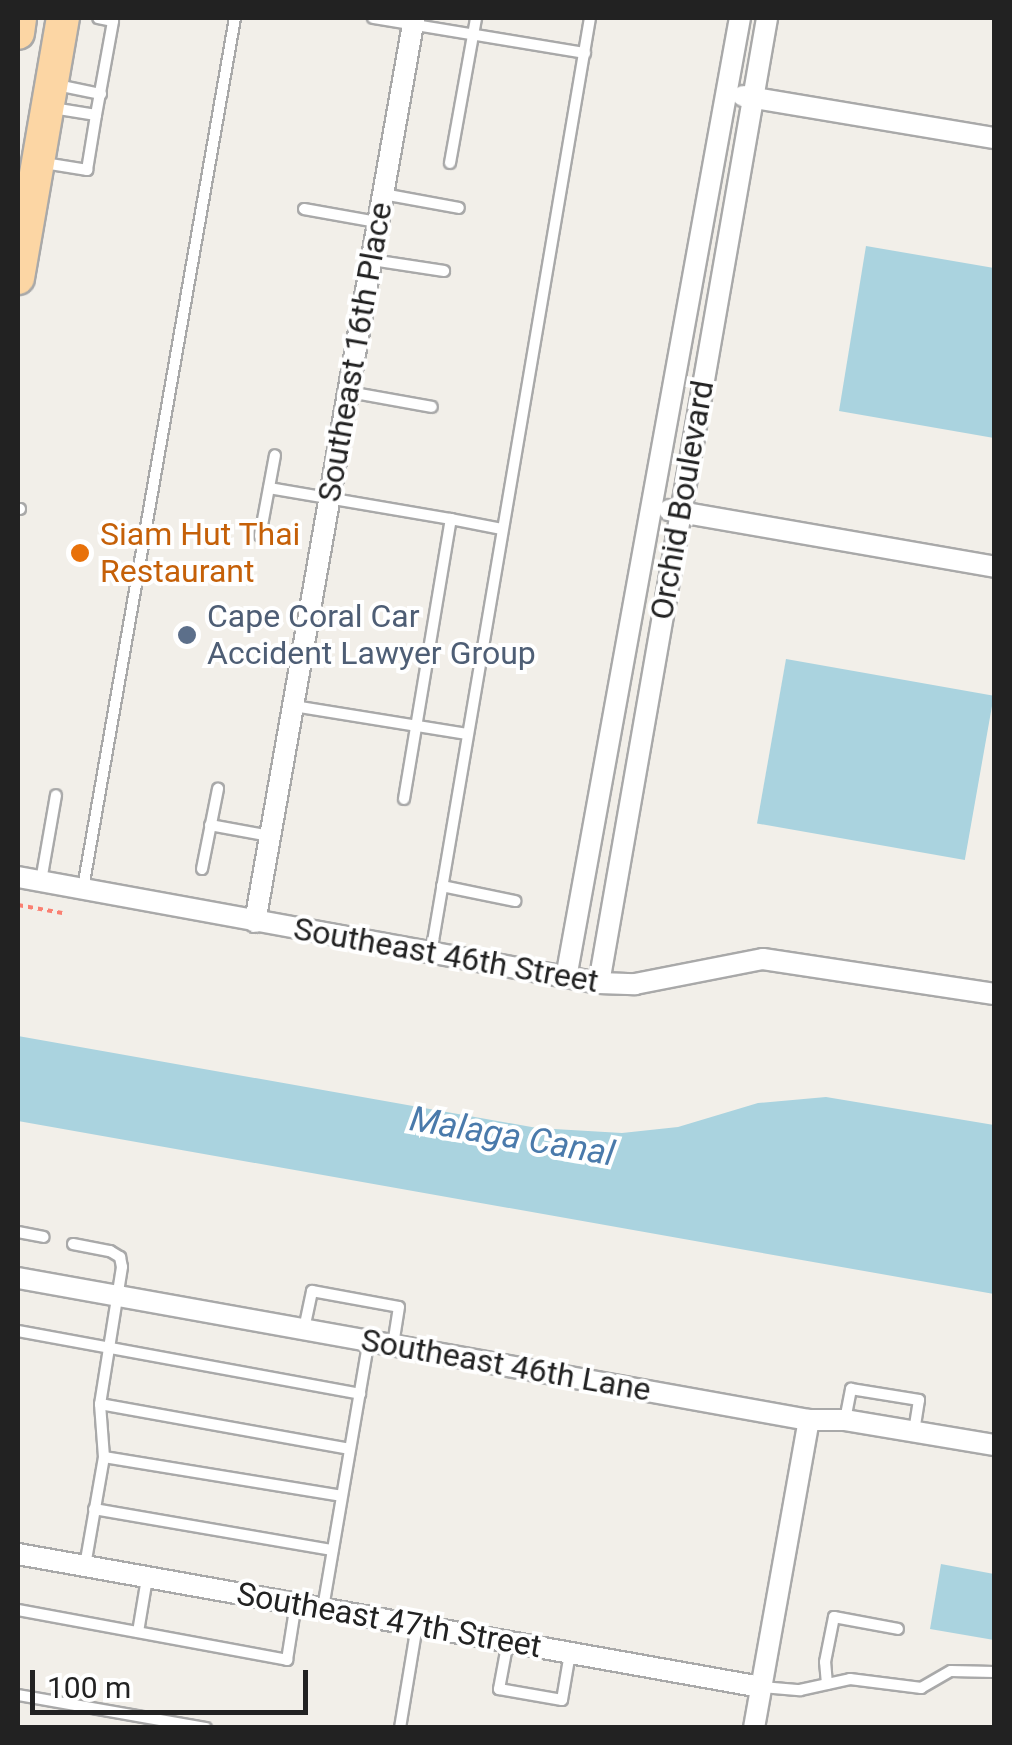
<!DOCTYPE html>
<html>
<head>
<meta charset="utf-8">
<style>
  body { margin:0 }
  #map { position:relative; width:1012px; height:1745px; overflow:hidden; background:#f2efe9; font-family:Roboto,sans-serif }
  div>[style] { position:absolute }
  .water>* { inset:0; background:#aad3df; transform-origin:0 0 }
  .path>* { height:4px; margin-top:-2px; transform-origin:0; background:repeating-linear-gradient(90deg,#fa8072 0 5px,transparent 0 10px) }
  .roads { filter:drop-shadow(2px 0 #a9a9a9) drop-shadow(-2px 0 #a9a9a9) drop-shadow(0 2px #a9a9a9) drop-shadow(0 -2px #a9a9a9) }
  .lane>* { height:10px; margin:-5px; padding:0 5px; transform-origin:5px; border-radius:5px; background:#fff }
  .street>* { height:20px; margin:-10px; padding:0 10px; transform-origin:10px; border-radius:10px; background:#fff }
  .primary>* { height:32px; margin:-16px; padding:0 16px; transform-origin:16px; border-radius:16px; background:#fcd6a4 }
  .dots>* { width:28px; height:28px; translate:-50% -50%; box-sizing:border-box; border:5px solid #fff; border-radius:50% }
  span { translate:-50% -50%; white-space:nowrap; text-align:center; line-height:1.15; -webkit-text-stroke:8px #fff; paint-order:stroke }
  .street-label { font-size:32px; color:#222 }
  .food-label { font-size:32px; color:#c56008 }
  .left { translate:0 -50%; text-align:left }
  .service-label { font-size:32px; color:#4e5e75 }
  .water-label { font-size:35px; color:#4a7aab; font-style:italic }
  .frame { position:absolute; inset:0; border:20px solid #222; pointer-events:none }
  .scale { position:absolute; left:30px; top:1670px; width:278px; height:45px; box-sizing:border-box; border:5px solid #222; border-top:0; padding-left:12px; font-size:30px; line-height:35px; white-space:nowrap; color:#222; -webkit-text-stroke:8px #fff; paint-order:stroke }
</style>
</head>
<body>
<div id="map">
  <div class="water">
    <i style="clip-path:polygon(866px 246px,994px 268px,994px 438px,839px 411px)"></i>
    <i style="left:786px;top:659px;width:211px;height:167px;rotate:10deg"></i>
    <i style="clip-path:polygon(18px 1036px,537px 1128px,622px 1133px,678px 1127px,758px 1103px,826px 1097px,994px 1125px,994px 1294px,18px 1121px)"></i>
    <i style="clip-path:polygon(941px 1564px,994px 1574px,994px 1640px,930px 1629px)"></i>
  </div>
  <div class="path">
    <i style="left:18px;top:905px;width:45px;rotate:10.3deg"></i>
  </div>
  <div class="roads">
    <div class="lane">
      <i style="left:373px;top:18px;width:215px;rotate:9.4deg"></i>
      <i style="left:57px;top:85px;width:45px;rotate:11.6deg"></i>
      <i style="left:96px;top:115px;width:96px;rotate:-79.7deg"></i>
      <i style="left:113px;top:21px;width:15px;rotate:-169deg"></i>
      <i style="left:44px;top:163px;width:44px;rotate:9.2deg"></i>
      <i style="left:87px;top:170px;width:56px;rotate:-80.7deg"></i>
      <i style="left:96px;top:115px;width:44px;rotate:-170.8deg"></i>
      <i style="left:450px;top:163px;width:147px;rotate:-79.8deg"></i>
      <i style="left:383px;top:194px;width:77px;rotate:10.4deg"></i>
      <i style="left:304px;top:209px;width:74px;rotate:10.1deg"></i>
      <i style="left:372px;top:260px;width:73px;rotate:8.7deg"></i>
      <i style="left:349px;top:392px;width:84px;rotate:10.2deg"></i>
      <i style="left:269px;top:488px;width:185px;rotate:9.7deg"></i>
      <i style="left:18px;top:509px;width:2px"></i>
      <i style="left:260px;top:536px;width:82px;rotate:-79.5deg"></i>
      <i style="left:294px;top:706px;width:175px;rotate:9.2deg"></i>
      <i style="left:404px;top:799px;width:284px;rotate:-80.5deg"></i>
      <i style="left:451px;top:519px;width:52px;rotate:11.1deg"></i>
      <i style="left:210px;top:825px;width:61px;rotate:10.4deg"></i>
      <i style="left:202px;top:869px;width:82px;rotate:-78.7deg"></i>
      <i style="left:41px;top:881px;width:87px;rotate:-80.1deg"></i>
      <i style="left:442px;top:886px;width:75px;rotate:11.6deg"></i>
      <i style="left:83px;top:888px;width:883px;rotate:-80.09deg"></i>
      <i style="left:431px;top:953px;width:948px;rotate:-80.35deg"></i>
      <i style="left:18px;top:1232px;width:26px;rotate:11deg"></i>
      <i style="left:73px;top:1244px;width:38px;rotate:11deg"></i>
      <i style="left:110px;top:1251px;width:12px;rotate:31deg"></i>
      <i style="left:120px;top:1257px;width:10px;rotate:79deg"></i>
      <i style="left:122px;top:1267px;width:139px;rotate:99.1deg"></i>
      <i style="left:100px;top:1404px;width:53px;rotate:85.7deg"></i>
      <i style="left:104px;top:1457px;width:111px;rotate:99.9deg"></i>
      <i style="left:304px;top:1329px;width:39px;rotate:-78deg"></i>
      <i style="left:312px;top:1291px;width:88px;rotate:10.4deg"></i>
      <i style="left:399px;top:1307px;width:38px;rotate:99deg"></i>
      <i style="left:18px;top:1331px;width:348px;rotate:10.4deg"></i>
      <i style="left:100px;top:1404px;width:254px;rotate:10.2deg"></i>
      <i style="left:845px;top:1420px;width:32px;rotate:-79deg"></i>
      <i style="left:851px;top:1389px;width:69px;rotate:9.2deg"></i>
      <i style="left:919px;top:1400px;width:30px;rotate:99deg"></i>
      <i style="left:104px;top:1457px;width:240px;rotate:9.3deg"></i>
      <i style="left:94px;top:1509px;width:242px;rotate:9.8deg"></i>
      <i style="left:323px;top:1608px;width:272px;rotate:-80.3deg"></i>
      <i style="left:18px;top:1610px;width:274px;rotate:10.5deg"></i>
      <i style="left:287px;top:1660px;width:58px;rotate:-81deg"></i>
      <i style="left:138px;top:1632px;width:55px;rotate:-80.5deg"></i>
      <i style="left:508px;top:1641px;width:49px;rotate:100.6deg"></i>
      <i style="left:499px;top:1689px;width:64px;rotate:9.9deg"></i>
      <i style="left:562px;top:1700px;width:48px;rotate:-80.3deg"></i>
      <i style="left:827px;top:1684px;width:22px;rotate:-95deg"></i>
      <i style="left:825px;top:1662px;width:46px;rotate:-78.7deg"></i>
      <i style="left:834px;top:1617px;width:65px;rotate:10.6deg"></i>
      <i style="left:762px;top:1687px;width:38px;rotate:5deg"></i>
      <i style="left:800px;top:1690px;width:51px;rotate:-12.4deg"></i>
      <i style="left:850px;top:1679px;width:72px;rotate:7.2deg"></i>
      <i style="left:921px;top:1688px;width:34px;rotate:-30deg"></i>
      <i style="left:951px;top:1671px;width:43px;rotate:1.3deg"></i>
      <i style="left:18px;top:1695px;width:191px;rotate:10deg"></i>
      <i style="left:400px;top:1728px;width:104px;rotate:-80.6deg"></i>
    </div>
    <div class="street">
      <i style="left:743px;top:96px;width:254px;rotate:9.5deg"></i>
      <i style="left:669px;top:510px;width:330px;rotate:9.9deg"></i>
      <i style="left:18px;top:877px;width:591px;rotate:10.34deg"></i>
      <i style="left:599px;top:983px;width:36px;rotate:2deg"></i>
      <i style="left:635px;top:984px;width:130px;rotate:-11.1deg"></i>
      <i style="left:763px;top:959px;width:234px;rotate:8.6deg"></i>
      <i style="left:255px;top:922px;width:918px;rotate:-80.02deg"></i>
      <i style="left:566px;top:978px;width:976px;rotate:-79.73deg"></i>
      <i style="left:599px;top:983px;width:980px;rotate:-80.12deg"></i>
      <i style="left:18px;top:1278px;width:804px;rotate:10.18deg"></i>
      <i style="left:809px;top:1420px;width:36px"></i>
      <i style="left:845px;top:1420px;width:151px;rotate:9.5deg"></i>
      <i style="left:18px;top:1554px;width:755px;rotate:10.15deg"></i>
      <i style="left:754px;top:1728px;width:313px;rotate:-79.9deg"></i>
    </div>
    <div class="primary">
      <i style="left:18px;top:33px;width:15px;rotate:-82deg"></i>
      <i style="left:18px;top:278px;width:264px;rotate:-80.2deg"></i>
    </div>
  </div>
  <div class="dots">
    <i style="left:80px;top:553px;background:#e8710a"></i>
    <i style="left:187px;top:635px;background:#5c6f8a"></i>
  </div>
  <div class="street-label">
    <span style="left:355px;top:352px;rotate:-80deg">Southeast 16th Place</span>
    <span style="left:682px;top:500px;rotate:-80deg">Orchid Boulevard</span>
    <span style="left:446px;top:955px;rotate:10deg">Southeast 46th Street</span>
    <span style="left:506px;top:1365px;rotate:10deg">Southeast 46th Lane</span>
    <span style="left:389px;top:1620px;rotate:10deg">Southeast 47th Street</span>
  </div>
  <div class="food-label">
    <span class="left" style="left:100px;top:553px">Siam Hut Thai<br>Restaurant</span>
  </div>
  <div class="service-label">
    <span class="left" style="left:207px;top:635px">Cape Coral Car<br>Accident Lawyer Group</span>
  </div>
  <div class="water-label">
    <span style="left:512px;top:1137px;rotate:10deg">Malaga Canal</span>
  </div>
  <div class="frame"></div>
  <div class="scale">100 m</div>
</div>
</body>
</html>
